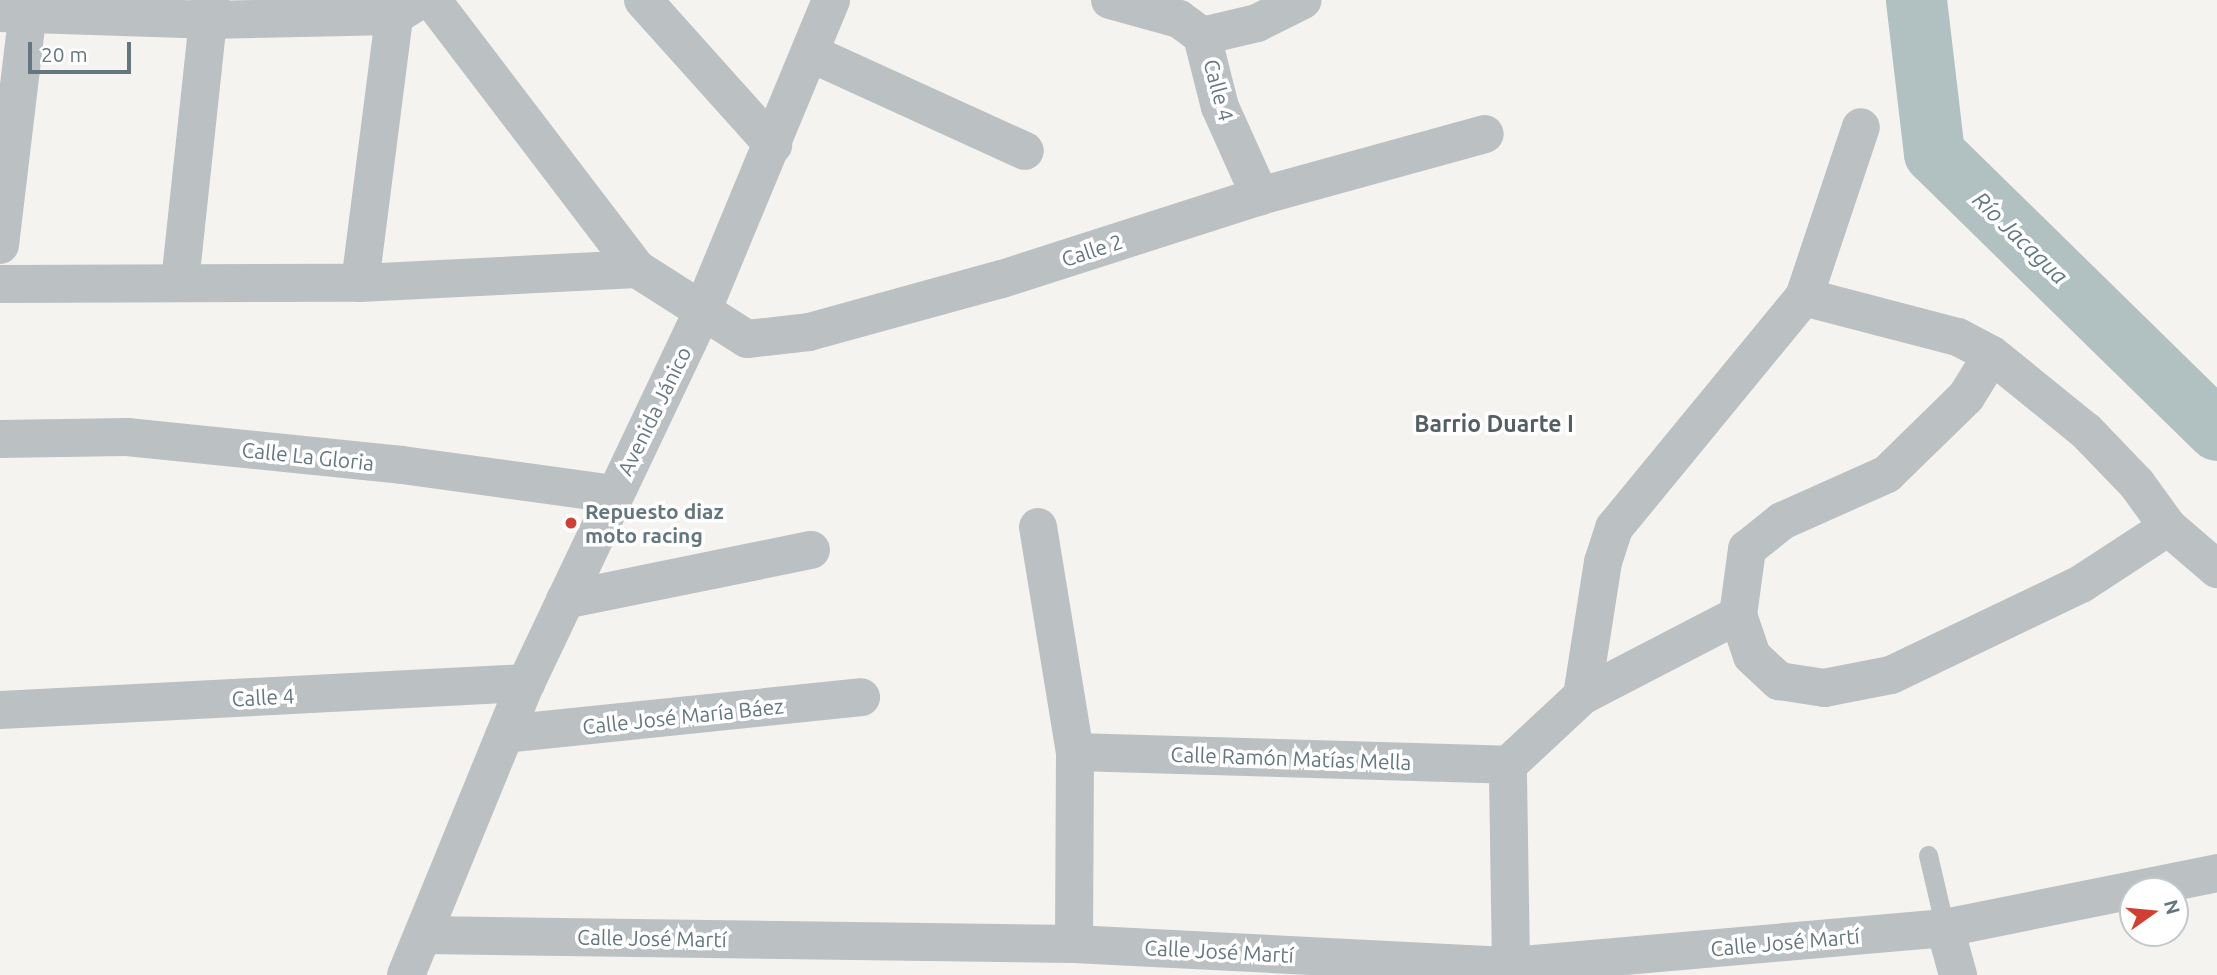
<!DOCTYPE html>
<html>
<head>
<meta charset="utf-8">
<style>
  body { margin:0 }
  #map { position:relative; width:2217px; height:975px; overflow:hidden; background:#f4f3f0; font-family:Ubuntu,sans-serif }
  div>[style] { position:absolute }
  .river>* { height:61px; margin:-30.5px; padding:0 30.5px; transform-origin:30.5px; border-radius:30.5px; background:#b1c0c1 }
  .lane>* { height:19px; margin:-9.5px; padding:0 9.5px; transform-origin:9.5px; border-radius:9.5px; background:#bbc0c2 }
  .street>* { height:38px; margin:-19px; padding:0 19px; transform-origin:19px; border-radius:19px; background:#bbc0c2 }
  .dots>* { width:19px; height:19px; translate:-50% -50%; box-sizing:border-box; border:4px solid #fff; border-radius:50% }
  span { translate:-50% -50%; white-space:nowrap; text-align:center; line-height:1.15; -webkit-text-stroke:7px #fff; paint-order:stroke }
  .street-label { font-size:21px; color:#65777e }
  .poi-label { font-size:21px; color:#65777e; font-weight:700 }
  .left { translate:0 -50%; text-align:left }
  .water-label { font-size:23px; color:#61797b; font-style:italic }
  .neighbourhood-label { font-size:23px; color:#535f64; font-weight:700 }
  .north { position:absolute; left:2119px; top:877px; width:70px; height:70px; box-sizing:border-box; background:#fff; border:2px solid #c1c9cb; border-radius:50%; rotate:75deg; font-size:19px; font-weight:700; line-height:28px; text-align:center; color:#65777e }
  .north::after { content:''; display:block; margin:auto; width:24px; height:32px; background:#d13f33; clip-path:polygon(50% 0,100% 100%,50% 72%,0 100%) }
  .scale { position:absolute; left:28px; top:42px; width:103px; height:32px; box-sizing:border-box; border:4px solid #65777e; border-top:0; padding-left:9px; font-size:21px; line-height:24px; white-space:nowrap; color:#65777e; -webkit-text-stroke:5px #fff; paint-order:stroke }
</style>
</head>
<body>
<div id="map">
  <div class="river">
    <i style="left:1916px;top:0;width:154px;rotate:83.3deg"></i>
    <i style="left:1934px;top:153px;width:396px;rotate:44.4deg"></i>
  </div>
  <div class="lane">
    <i style="left:1928px;top:855px;width:75px;rotate:76.9deg"></i>
  </div>
  <div class="street">
    <i style="left:432px;top:0;width:338px;rotate:52.7deg"></i>
    <i style="left:637px;top:269px;width:130px;rotate:32.5deg"></i>
    <i style="left:747px;top:339px;width:62px;rotate:-6.4deg"></i>
    <i style="left:809px;top:332px;width:200px;rotate:-15.4deg"></i>
    <i style="left:1002px;top:279px;width:271px;rotate:-17.8deg"></i>
    <i style="left:1260px;top:196px;width:233px;rotate:-15.4deg"></i>
    <i style="left:643px;top:0;width:195px;rotate:48.1deg"></i>
    <i style="left:1110px;top:0;width:72px;rotate:15.4deg"></i>
    <i style="left:1179px;top:19px;width:29px;rotate:36deg"></i>
    <i style="left:1202px;top:36px;width:73px;rotate:75.8deg"></i>
    <i style="left:1220px;top:107px;width:98px;rotate:65.8deg"></i>
    <i style="left:0;top:13px;width:207px;rotate:1.9deg"></i>
    <i style="left:207px;top:20px;width:187px;rotate:-1.2deg"></i>
    <i style="left:394px;top:16px;width:31px;rotate:-31deg"></i>
    <i style="left:1202px;top:36px;width:57px;rotate:-13.3deg"></i>
    <i style="left:1257px;top:23px;width:51px;rotate:-26.6deg"></i>
    <i style="left:810px;top:53px;width:236px;rotate:24.5deg"></i>
    <i style="left:0;top:245px;width:247px;rotate:-83.2deg"></i>
    <i style="left:180px;top:282px;width:284px;rotate:-83.9deg"></i>
    <i style="left:360px;top:283px;width:269px;rotate:-82.7deg"></i>
    <i style="left:0;top:284px;width:360px;rotate:-0.2deg"></i>
    <i style="left:360px;top:283px;width:277px;rotate:-2.9deg"></i>
    <i style="left:1804px;top:297px;width:159px;rotate:14.6deg"></i>
    <i style="left:1958px;top:337px;width:38px;rotate:28deg"></i>
    <i style="left:1992px;top:355px;width:121px;rotate:39deg"></i>
    <i style="left:2086px;top:431px;width:74px;rotate:46.1deg"></i>
    <i style="left:2137px;top:484px;width:53px;rotate:54.2deg"></i>
    <i style="left:2168px;top:527px;width:65px;rotate:40.6deg"></i>
    <i style="left:0;top:439px;width:127px;rotate:-0.9deg"></i>
    <i style="left:127px;top:437px;width:276px;rotate:5.8deg"></i>
    <i style="left:402px;top:465px;width:214px;rotate:7.8deg"></i>
    <i style="left:1038px;top:527px;width:228px;rotate:80.7deg"></i>
    <i style="left:1075px;top:752px;width:192px;rotate:90.3deg"></i>
    <i style="left:565px;top:600px;width:251px;rotate:-11.5deg"></i>
    <i style="left:1738px;top:615px;width:43px;rotate:71.1deg"></i>
    <i style="left:1752px;top:656px;width:37px;rotate:43deg"></i>
    <i style="left:1779px;top:681px;width:46px;rotate:8.8deg"></i>
    <i style="left:1824px;top:688px;width:68px;rotate:-11deg"></i>
    <i style="left:1891px;top:675px;width:211px;rotate:-25.6deg"></i>
    <i style="left:2081px;top:584px;width:104px;rotate:-33.2deg"></i>
    <i style="left:1582px;top:696px;width:136px;rotate:-81.1deg"></i>
    <i style="left:1603px;top:562px;width:36px;rotate:-72deg"></i>
    <i style="left:1614px;top:528px;width:299px;rotate:-50.6deg"></i>
    <i style="left:1804px;top:297px;width:179px;rotate:-71.5deg"></i>
    <i style="left:0;top:710px;width:527px;rotate:-2.94deg"></i>
    <i style="left:505px;top:734px;width:358px;rotate:-5.9deg"></i>
    <i style="left:1075px;top:752px;width:433px;rotate:1.7deg"></i>
    <i style="left:1945px;top:928px;width:49px;rotate:74.5deg"></i>
    <i style="left:424px;top:935px;width:650px;rotate:0.79deg"></i>
    <i style="left:1074px;top:944px;width:438px;rotate:2.9deg"></i>
    <i style="left:1511px;top:966px;width:436px;rotate:-5deg"></i>
    <i style="left:1945px;top:928px;width:278px;rotate:-11.4deg"></i>
    <i style="left:1511px;top:966px;width:201px;rotate:-90.9deg"></i>
    <i style="left:1508px;top:765px;width:101px;rotate:-43deg"></i>
    <i style="left:1582px;top:696px;width:176px;rotate:-27.4deg"></i>
    <i style="left:1738px;top:615px;width:67px;rotate:-82.2deg"></i>
    <i style="left:1747px;top:549px;width:45px;rotate:-38.7deg"></i>
    <i style="left:1782px;top:521px;width:115px;rotate:-24.1deg"></i>
    <i style="left:1887px;top:474px;width:110px;rotate:-44.3deg"></i>
    <i style="left:1966px;top:397px;width:49px;rotate:-58.2deg"></i>
    <i style="left:406px;top:975px;width:316px;rotate:-67.7deg"></i>
    <i style="left:526px;top:683px;width:408px;rotate:-64.6deg"></i>
    <i style="left:701px;top:314px;width:340px;rotate:-67.5deg"></i>
  </div>
  <div class="dots">
    <i style="left:571px;top:523px;background:#d13f33"></i>
  </div>
  <div class="street-label">
    <span style="left:1219px;top:90px;rotate:75deg">Calle 4</span>
    <span style="left:1092px;top:250px;rotate:-18deg">Calle 2</span>
    <span style="left:654px;top:411px;rotate:-64deg">Avenida Jánico</span>
    <span style="left:308px;top:456px;rotate:6deg">Calle La Gloria</span>
    <span style="left:263px;top:697px;rotate:-3deg">Calle 4</span>
    <span style="left:683px;top:716px;rotate:-6deg">Calle José María Báez</span>
    <span style="left:1291px;top:758px;rotate:2deg">Calle Ramón Matías Mella</span>
    <span style="left:652px;top:938px;rotate:1deg">Calle José Martí</span>
    <span style="left:1785px;top:942px;rotate:-5deg">Calle José Martí</span>
    <span style="left:1219px;top:951px;rotate:3deg">Calle José Martí</span>
  </div>
  <div class="poi-label">
    <span class="left" style="left:585px;top:523px">Repuesto diaz<br>moto racing</span>
  </div>
  <div class="water-label">
    <span style="left:2020px;top:238px;rotate:44deg">Río Jacagua</span>
  </div>
  <div class="neighbourhood-label">
    <span style="left:1494px;top:424px">Barrio Duarte I</span>
  </div>
  <div class="north">N</div>
  <div class="scale">20 m</div>
</div>
</body>
</html>
